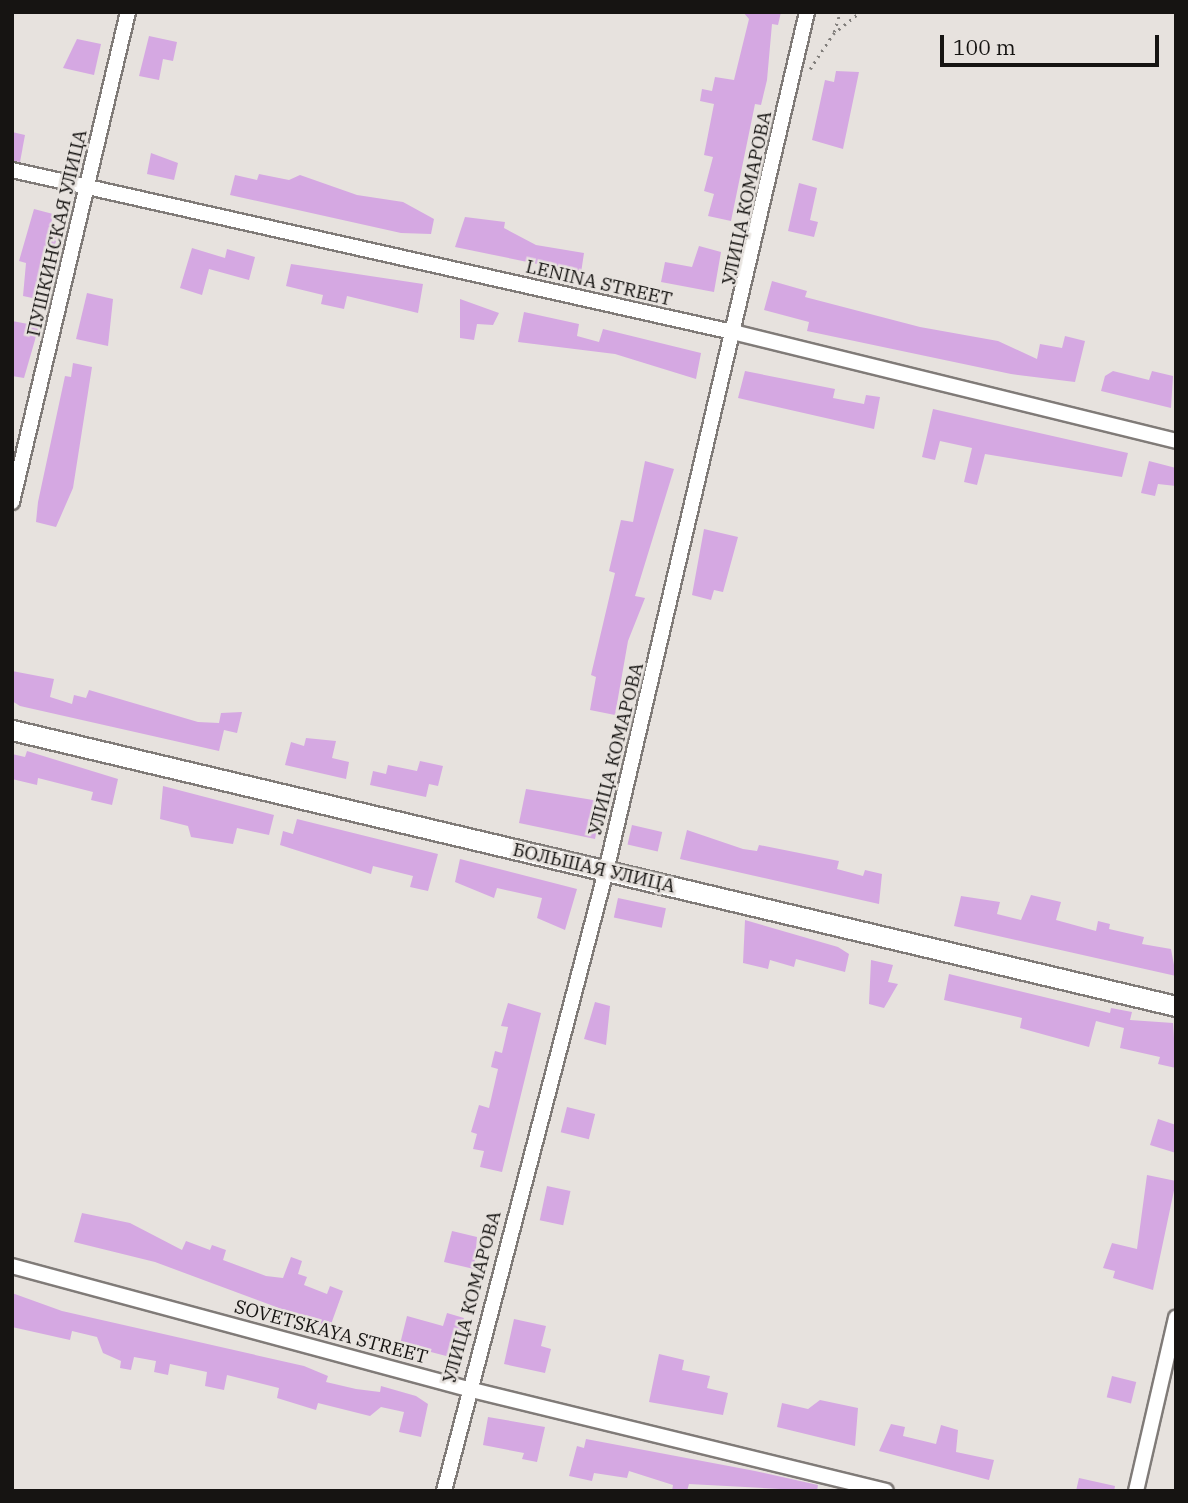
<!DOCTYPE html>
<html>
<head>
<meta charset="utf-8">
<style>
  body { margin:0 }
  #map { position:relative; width:1188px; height:1503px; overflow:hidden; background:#e7e2de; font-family:"IBM Plex Serif",serif }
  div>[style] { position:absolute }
  .building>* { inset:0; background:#d5a8e2; transform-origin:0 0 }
  .path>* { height:2.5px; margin-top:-1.25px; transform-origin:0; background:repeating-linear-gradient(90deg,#817e7b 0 2px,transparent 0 7px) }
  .roads { filter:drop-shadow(2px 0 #807b78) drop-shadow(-2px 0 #807b78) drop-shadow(0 2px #807b78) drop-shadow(0 -2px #807b78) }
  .street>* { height:14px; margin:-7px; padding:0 7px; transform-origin:7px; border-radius:7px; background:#fff }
  .secondary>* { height:19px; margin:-9.5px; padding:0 9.5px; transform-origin:9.5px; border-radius:9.5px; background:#fff }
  span { translate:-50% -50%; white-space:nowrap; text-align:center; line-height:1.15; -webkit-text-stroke:5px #e7e2de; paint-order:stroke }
  .street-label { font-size:19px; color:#161412 }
  .frame { position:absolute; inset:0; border:14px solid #161412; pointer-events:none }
  .scale { position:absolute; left:940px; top:35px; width:219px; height:32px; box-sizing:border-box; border:4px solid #161412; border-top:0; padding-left:9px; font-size:21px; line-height:24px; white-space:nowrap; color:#161412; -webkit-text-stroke:5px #e7e2de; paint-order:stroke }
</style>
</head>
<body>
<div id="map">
  <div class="building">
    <i style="clip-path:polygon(743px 12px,781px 12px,778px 25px,772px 24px,767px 80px,761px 105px,755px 104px,731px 221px,708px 216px,714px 194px,704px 191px,713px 157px,704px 155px,714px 104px,700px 101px,702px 89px,712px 91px,715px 77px,734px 80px,749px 19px)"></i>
    <i style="clip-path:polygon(149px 36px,177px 42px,173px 61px,163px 59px,159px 80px,139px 76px)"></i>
    <i style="clip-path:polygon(77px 39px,101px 44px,94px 75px,63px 68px)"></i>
    <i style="clip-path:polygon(836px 71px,859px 72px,843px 149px,812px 140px,825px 80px,834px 82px)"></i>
    <i style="clip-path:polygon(12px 132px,25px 135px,20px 162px,12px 161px)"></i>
    <i style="clip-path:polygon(151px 153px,178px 163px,174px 180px,147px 174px)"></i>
    <i style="clip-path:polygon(259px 174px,289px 180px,300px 175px,357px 195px,403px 202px,434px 219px,431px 234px,401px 233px,230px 195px,235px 175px,257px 180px)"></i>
    <i style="clip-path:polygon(799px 183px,817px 188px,810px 220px,818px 222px,814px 237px,788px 231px)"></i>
    <i style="clip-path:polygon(34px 209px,53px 214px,50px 230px,59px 232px,37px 299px,23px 296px,26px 263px,19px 261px)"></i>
    <i style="clip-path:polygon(465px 217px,505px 222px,504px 228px,536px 245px,584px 253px,581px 273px,455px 247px)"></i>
    <i style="clip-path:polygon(699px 246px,721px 252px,714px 292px,661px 282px,665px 262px,692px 267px)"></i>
    <i style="clip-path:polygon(192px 248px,225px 258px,227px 249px,255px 257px,249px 280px,209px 269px,202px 295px,180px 288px)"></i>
    <i style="clip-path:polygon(291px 264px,423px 284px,418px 313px,347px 296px,344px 309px,321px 304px,323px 295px,286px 286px)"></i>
    <i style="clip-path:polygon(772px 281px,807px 291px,805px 297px,920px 327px,998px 341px,1037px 359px,1040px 344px,1062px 348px,1065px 336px,1085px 341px,1075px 382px,1011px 374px,807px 331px,809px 322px,764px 310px)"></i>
    <i style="clip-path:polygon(87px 293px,113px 299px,108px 346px,76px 339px)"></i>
    <i style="clip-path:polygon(460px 299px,499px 313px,493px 325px,477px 324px,474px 340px,460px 338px)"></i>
    <i style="clip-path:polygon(524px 312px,579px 324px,577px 336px,599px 342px,603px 329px,701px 353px,696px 379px,615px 354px,518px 342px)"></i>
    <i style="clip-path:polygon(12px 321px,39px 326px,24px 378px,12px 376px)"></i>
    <i style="clip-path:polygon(73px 363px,92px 367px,73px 488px,56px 527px,36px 522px,38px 502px,65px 376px,71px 377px)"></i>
    <i style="clip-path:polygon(745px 371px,835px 389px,833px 398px,864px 404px,866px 395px,880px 397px,874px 429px,738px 398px)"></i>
    <i style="clip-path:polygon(1113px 371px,1149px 380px,1152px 371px,1173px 376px,1171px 408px,1101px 391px,1105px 376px)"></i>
    <i style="clip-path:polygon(933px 409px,1128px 453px,1122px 477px,985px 454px,977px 485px,964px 482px,972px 448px,940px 441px,935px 460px,922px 457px)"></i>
    <i style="clip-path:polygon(645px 461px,674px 469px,635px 596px,645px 598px,628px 641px,615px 715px,590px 710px,596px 677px,591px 675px,615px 573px,609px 571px,621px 520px,633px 522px)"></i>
    <i style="clip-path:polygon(1149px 461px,1176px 468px,1176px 486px,1158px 484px,1155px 496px,1141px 493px)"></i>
    <i style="clip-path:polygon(704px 529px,738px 537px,723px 592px,714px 590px,711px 600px,692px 595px)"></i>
    <i style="clip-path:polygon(12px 671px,54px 679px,50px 697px,72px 704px,74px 695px,86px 698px,89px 690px,198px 722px,219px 723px,221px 713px,242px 712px,237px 733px,224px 730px,219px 751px,20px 706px,12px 701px)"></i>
    <i style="clip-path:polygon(306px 738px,336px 741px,332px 758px,349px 762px,346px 779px,285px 765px,291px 742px,304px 746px)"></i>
    <i style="clip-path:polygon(27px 751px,118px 779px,112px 805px,91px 800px,93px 792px,38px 778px,37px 785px,12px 779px,12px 754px,25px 757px)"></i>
    <i style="clip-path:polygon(420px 761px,443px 766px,438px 786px,429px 784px,426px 797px,370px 785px,373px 771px,386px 774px,388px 765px,417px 771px)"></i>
    <i style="clip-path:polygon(163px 786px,274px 815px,269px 835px,237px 828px,233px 844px,191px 837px,188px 826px,160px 819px)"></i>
    <i style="clip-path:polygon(526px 789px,593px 800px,602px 806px,595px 839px,519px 823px)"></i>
    <i style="clip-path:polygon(297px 819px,438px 854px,428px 891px,410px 887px,413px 876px,373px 866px,371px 874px,280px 845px,283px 831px,293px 834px)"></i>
    <i style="left:632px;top:825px;width:31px;height:20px;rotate:13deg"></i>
    <i style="clip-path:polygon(687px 830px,743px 849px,757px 851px,759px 845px,839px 861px,837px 869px,863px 876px,865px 870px,882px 874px,879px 904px,680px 859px)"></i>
    <i style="clip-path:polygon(460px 859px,577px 889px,565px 930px,537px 918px,542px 898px,497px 888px,494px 898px,455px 882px)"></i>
    <i style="clip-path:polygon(1031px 895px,1061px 902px,1056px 920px,1096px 931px,1098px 921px,1110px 924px,1109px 929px,1144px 937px,1142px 944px,1171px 949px,1176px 976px,954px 926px,961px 896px,1000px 902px,997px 914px,1021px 920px)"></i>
    <i style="left:618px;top:898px;width:49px;height:20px;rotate:12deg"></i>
    <i style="clip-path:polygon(745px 920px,838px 947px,849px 954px,845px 972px,796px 959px,794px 967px,770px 960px,768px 969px,743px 963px)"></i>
    <i style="clip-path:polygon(871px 960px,893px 965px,888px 982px,898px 984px,884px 1008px,869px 1004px)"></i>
    <i style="clip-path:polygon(949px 974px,1110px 1013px,1111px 1008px,1132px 1012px,1130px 1020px,1173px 1023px,1176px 1068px,1158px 1064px,1160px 1057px,1120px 1048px,1124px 1028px,1096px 1021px,1089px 1047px,1020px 1028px,1022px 1018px,944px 1000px)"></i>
    <i style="clip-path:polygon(595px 1002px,610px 1006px,606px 1045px,584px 1039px)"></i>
    <i style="clip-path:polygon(508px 1003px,541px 1013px,502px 1172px,480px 1167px,484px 1151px,473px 1149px,477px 1134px,471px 1132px,479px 1105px,489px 1108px,498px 1069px,491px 1067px,495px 1051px,502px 1053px,508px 1027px,501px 1026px)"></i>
    <i style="left:567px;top:1107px;width:29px;height:26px;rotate:14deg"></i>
    <i style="clip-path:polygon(1158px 1119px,1176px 1125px,1176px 1153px,1150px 1145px)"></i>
    <i style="clip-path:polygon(1147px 1175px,1176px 1181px,1153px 1290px,1113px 1278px,1115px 1271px,1103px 1268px,1112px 1243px,1137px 1249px)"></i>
    <i style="left:547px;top:1186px;width:24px;height:35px;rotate:12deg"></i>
    <i style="clip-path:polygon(82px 1213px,130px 1223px,182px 1250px,186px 1241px,210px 1250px,212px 1245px,226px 1250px,223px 1260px,266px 1276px,283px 1278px,291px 1257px,302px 1261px,298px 1274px,307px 1277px,304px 1285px,327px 1294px,330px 1286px,343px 1291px,330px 1327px,155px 1262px,74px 1242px)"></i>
    <i style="clip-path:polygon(452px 1231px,477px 1237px,474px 1269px,444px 1262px)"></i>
    <i style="clip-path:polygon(12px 1293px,62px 1311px,304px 1366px,328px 1376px,326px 1382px,356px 1389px,380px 1392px,381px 1386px,416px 1396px,428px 1404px,421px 1437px,399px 1432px,404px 1412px,381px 1407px,370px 1416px,318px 1403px,316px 1410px,277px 1398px,279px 1388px,227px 1375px,224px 1390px,205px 1386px,207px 1372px,170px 1364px,168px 1375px,154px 1372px,156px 1361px,134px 1357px,131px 1370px,120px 1368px,121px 1361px,103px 1353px,97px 1337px,72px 1331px,70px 1340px,12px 1327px)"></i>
    <i style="clip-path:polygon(447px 1313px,464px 1318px,454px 1358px,400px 1344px,407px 1316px,443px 1326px)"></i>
    <i style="clip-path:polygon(514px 1319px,546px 1326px,541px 1346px,551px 1349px,545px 1373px,504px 1364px)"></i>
    <i style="clip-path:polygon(659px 1354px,684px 1360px,682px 1370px,710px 1376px,707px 1388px,728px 1393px,723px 1415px,649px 1402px)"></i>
    <i style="left:1112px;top:1376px;width:25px;height:22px;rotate:14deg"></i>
    <i style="clip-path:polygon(820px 1400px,858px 1408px,855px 1446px,777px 1427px,782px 1403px,808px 1409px)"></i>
    <i style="clip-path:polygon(488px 1417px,545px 1427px,537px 1462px,522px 1459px,524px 1453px,483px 1445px)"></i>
    <i style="clip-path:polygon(891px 1424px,905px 1427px,903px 1436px,936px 1444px,941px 1425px,958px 1430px,956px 1452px,994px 1460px,989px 1480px,879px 1451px)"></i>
    <i style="clip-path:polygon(586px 1439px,755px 1471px,818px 1485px,817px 1491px,689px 1484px,687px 1491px,672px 1491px,673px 1485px,629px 1471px,627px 1478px,594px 1473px,592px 1481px,569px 1476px,577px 1446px,584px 1448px)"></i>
    <i style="clip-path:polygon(1079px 1478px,1115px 1486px,1114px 1491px,1076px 1491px)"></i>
  </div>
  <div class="path">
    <i style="left:834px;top:32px;width:21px;rotate:-73deg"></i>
    <i style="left:810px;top:69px;width:42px;rotate:-56.7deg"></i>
    <i style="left:833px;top:34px;width:35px;rotate:-39deg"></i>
  </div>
  <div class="roads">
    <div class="street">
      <i style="left:12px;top:170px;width:743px;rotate:12.67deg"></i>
      <i style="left:737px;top:333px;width:452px;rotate:13.8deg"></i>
      <i style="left:12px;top:502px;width:504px;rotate:-76.68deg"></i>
      <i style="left:12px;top:1266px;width:472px;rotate:15.1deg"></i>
      <i style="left:468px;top:1389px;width:430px;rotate:13.7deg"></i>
      <i style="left:444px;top:1491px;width:641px;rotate:-75.36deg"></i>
      <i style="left:606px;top:871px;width:882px;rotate:-76.83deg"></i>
      <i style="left:1136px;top:1491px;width:178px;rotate:-77deg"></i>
    </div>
    <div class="secondary">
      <i style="left:12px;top:730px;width:1196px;rotate:13.34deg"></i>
    </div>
  </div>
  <div class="street-label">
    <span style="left:747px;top:198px;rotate:-78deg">УЛИЦА КОМАРОВА</span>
    <span style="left:57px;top:233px;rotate:-77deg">ПУШКИНСКАЯ УЛИЦА</span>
    <span style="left:599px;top:283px;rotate:13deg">LENINA STREET</span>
    <span style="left:616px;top:749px;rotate:-76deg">УЛИЦА КОМАРОВА</span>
    <span style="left:594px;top:868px;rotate:13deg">БОЛЬШАЯ УЛИЦА</span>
    <span style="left:472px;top:1297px;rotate:-75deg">УЛИЦА КОМАРОВА</span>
    <span style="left:331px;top:1332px;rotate:15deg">SOVETSKAYA STREET</span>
  </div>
  <div class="frame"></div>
  <div class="scale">100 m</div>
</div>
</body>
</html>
